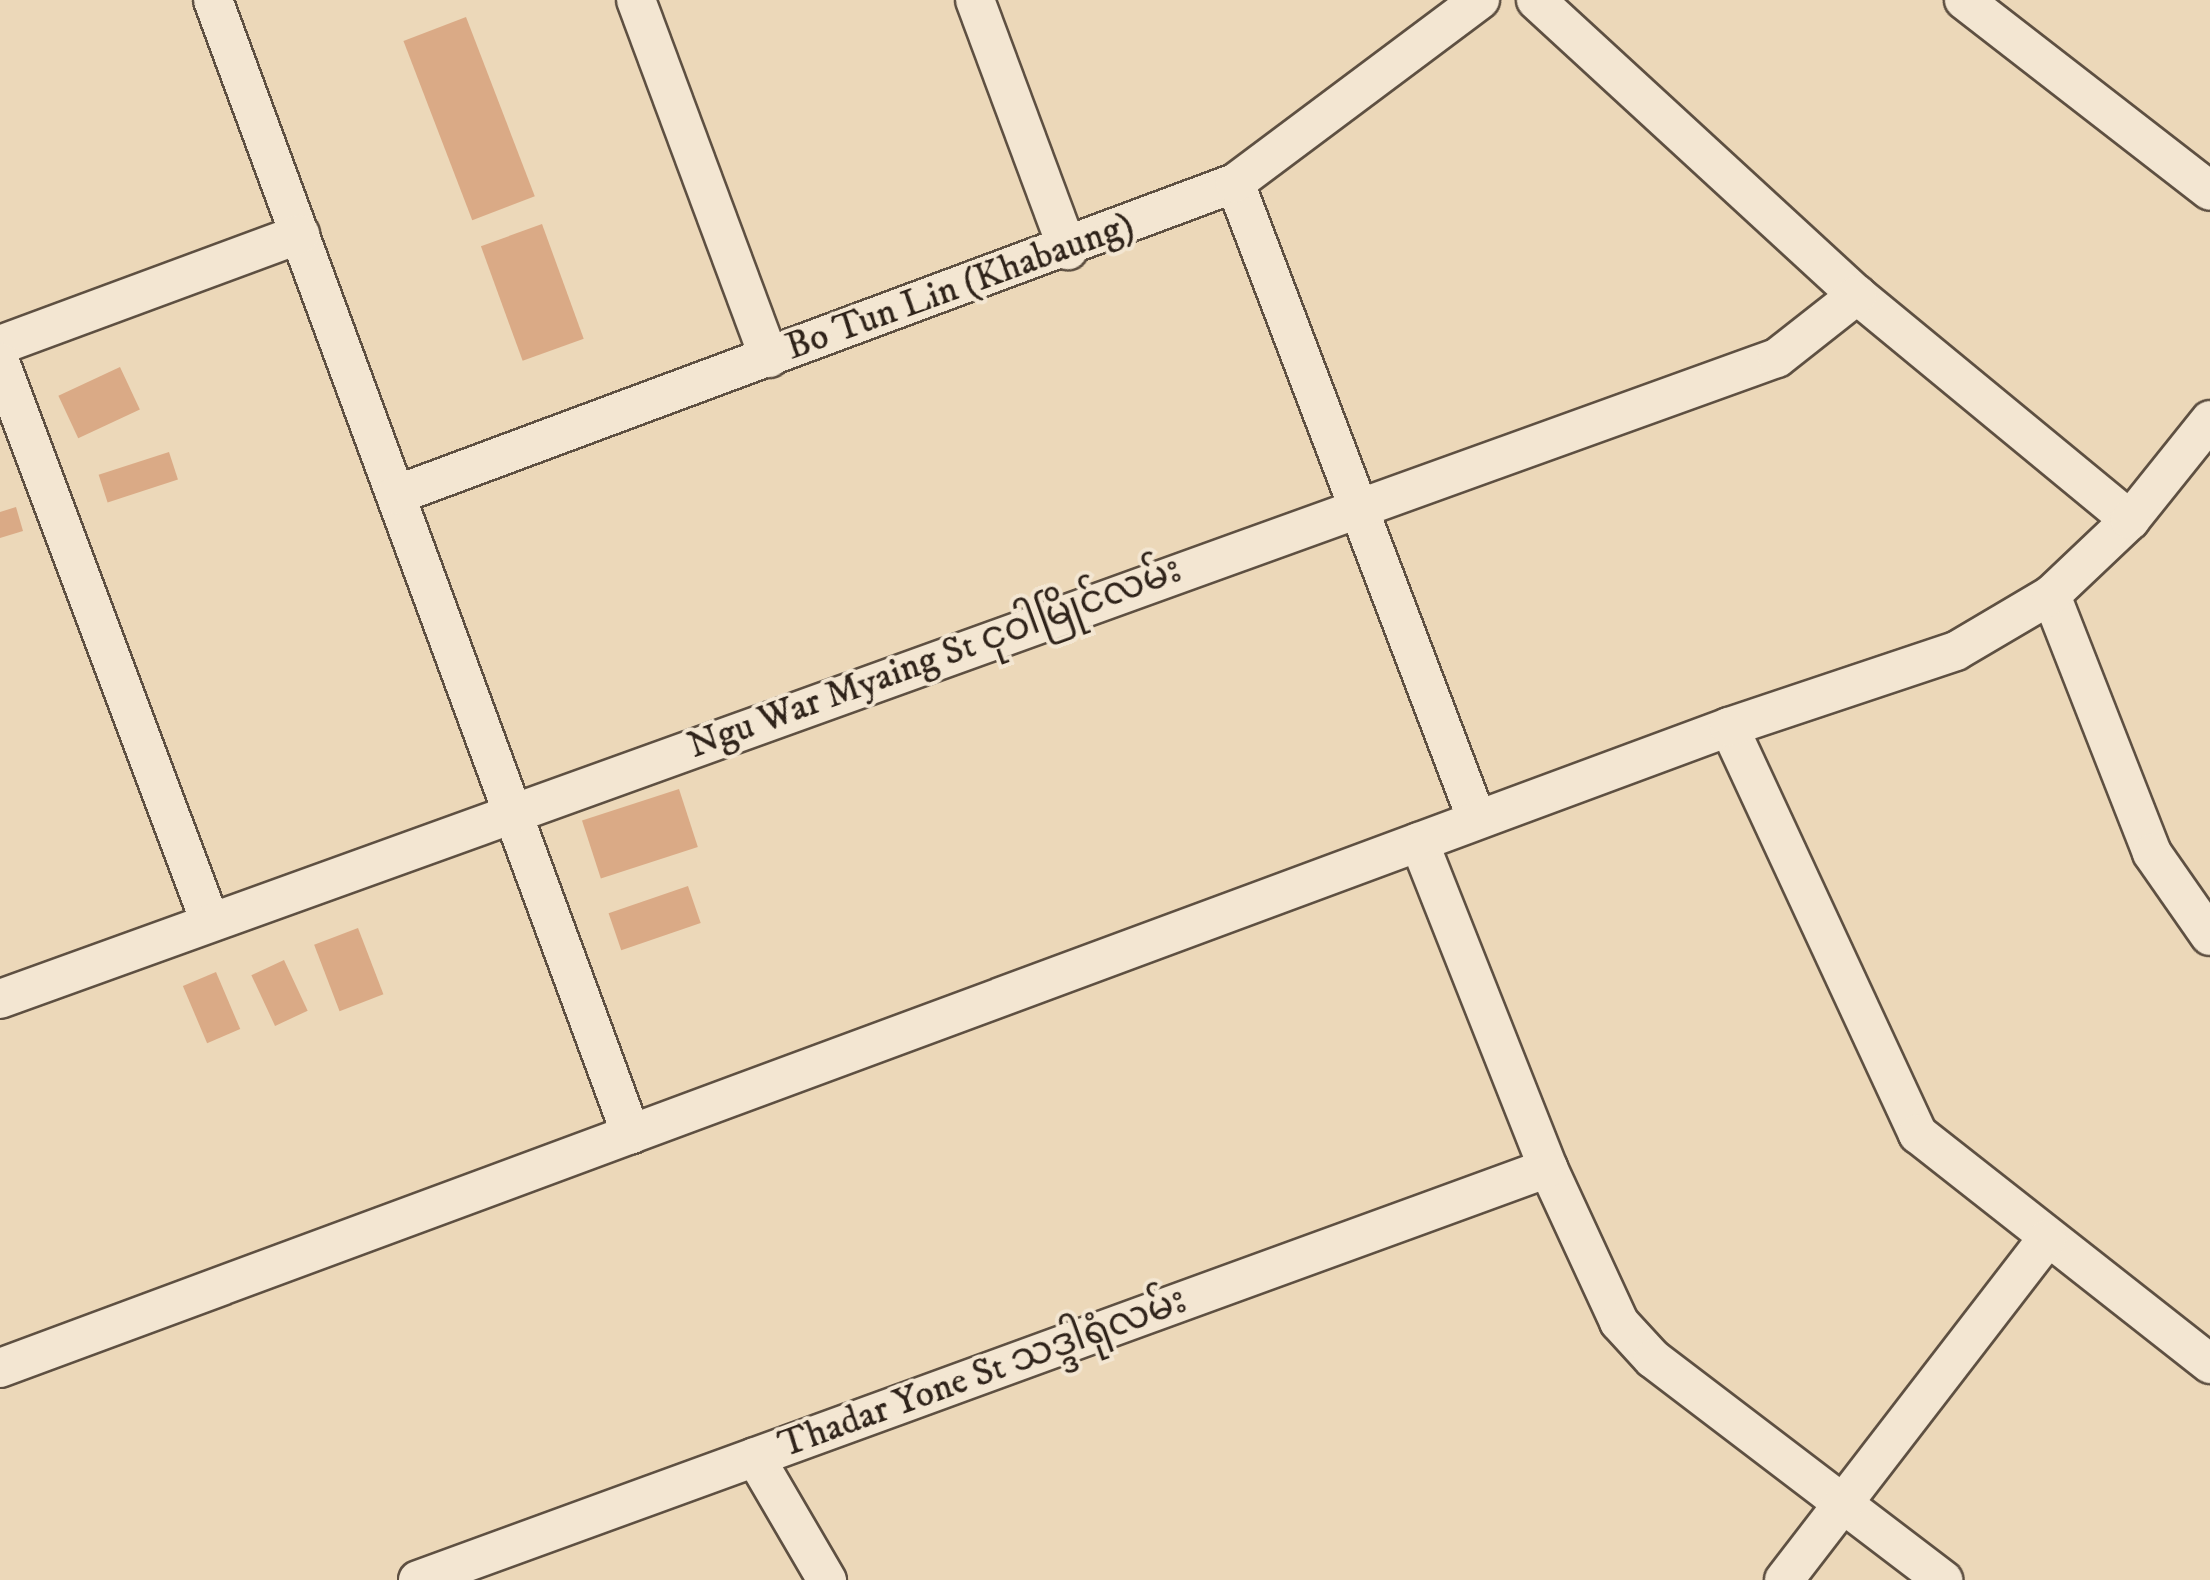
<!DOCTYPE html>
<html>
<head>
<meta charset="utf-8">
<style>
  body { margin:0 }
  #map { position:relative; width:2210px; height:1580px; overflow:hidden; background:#ecd8b9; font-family:"IM FELL DW Pica","Noto Sans Myanmar",serif }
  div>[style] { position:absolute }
  .building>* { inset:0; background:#daaa86; transform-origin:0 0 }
  .roads { filter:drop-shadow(2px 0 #5e5042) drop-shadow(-2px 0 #5e5042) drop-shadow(0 2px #5e5042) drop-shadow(0 -2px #5e5042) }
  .minor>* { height:38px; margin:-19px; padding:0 19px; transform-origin:19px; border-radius:19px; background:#f3e6d2 }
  span { translate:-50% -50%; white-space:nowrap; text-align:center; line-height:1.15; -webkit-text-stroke:8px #f3e6d2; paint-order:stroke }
  .street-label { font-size:38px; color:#2f231a }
</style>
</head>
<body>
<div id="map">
  <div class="building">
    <i style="left:466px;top:17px;width:192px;height:67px;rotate:69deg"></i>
    <i style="left:542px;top:224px;width:122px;height:65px;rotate:70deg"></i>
    <i style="left:120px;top:367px;width:47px;height:68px;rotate:65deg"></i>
    <i style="left:169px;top:452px;width:29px;height:74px;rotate:72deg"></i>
    <i style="clip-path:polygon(16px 507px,23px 531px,0 538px,0 512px)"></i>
    <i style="left:679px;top:789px;width:61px;height:102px;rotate:72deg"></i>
    <i style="left:688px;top:886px;width:39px;height:84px;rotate:71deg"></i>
    <i style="left:358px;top:928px;width:71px;height:47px;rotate:69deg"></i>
    <i style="left:284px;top:960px;width:56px;height:36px;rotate:65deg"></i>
    <i style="left:216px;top:972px;width:62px;height:36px;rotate:67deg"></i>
  </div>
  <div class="roads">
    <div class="minor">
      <i style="left:213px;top:0;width:1209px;rotate:69.77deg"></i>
      <i style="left:636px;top:0;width:382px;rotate:69.6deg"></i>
      <i style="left:975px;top:0;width:267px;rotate:69.6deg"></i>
      <i style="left:1536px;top:0;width:436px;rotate:42.6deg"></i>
      <i style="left:1857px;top:295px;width:354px;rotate:39.5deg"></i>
      <i style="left:1964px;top:0;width:311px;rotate:37.8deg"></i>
      <i style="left:1235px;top:183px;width:681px;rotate:69.2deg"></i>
      <i style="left:0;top:345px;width:320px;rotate:-20.3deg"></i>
      <i style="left:0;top:362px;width:598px;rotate:69.44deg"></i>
      <i style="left:396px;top:495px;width:895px;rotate:-20.4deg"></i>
      <i style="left:1235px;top:183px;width:306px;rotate:-36.8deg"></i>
      <i style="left:2051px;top:595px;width:277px;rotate:68.6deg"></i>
      <i style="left:2152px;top:853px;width:101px;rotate:55.1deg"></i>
      <i style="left:1729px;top:727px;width:449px;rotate:65.1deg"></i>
      <i style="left:1918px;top:1134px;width:372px;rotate:38.2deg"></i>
      <i style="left:1419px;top:842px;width:351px;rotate:68.4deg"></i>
      <i style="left:1548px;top:1168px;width:170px;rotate:65.2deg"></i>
      <i style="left:1619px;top:1322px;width:50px;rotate:47.4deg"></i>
      <i style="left:1653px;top:1359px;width:365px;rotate:37.3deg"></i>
      <i style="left:0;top:999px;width:1889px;rotate:-19.84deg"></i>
      <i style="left:1777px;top:358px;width:102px;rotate:-38.2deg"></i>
      <i style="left:0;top:1368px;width:1844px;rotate:-20.34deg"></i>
      <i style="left:1729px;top:727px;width:239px;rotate:-18.5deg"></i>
      <i style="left:1956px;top:651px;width:110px;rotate:-30.5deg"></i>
      <i style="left:2051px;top:595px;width:109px;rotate:-43.5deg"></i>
      <i style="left:2130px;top:520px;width:128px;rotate:-51.3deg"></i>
      <i style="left:755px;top:1457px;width:143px;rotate:59.7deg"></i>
      <i style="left:418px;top:1580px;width:1203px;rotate:-20.03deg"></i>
      <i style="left:1784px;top:1580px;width:431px;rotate:-52.4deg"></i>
    </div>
  </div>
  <div class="street-label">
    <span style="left:960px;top:287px;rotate:-20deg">Bo Tun Lin (Khabaung)</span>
    <span style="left:935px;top:659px;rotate:-20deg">Ngu War Myaing St ငုဝါမြိုင်လမ်း</span>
    <span style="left:983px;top:1374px;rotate:-20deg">Thadar Yone St သဒ္ဒါရုံလမ်း</span>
  </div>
</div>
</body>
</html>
